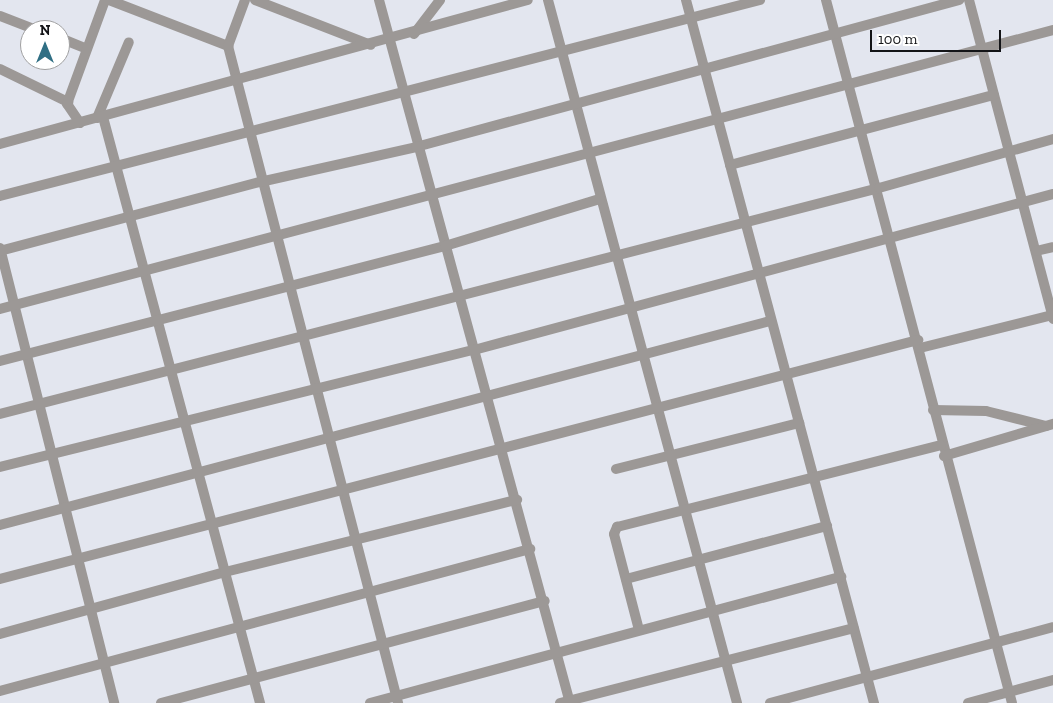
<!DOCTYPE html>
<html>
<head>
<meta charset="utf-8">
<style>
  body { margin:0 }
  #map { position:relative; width:1053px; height:703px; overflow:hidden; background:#e3e6ef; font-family:"Zilla Slab",serif }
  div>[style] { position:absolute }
  .minor>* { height:10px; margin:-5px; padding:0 5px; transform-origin:5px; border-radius:5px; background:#9c9896 }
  span { translate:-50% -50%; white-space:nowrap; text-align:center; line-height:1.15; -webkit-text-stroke:4px #fff; paint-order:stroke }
  .north { position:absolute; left:20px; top:20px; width:50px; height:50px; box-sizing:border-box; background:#fff; border:1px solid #a1a1a2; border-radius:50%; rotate:0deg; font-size:14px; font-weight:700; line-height:20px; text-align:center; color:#131417 }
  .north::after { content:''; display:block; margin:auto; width:18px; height:22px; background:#306f84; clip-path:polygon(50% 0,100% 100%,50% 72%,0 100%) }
  .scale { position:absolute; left:870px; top:30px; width:131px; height:22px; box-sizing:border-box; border:2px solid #131417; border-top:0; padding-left:6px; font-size:15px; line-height:18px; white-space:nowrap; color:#131417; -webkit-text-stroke:4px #fff; paint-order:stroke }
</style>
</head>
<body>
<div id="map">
  <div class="minor">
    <i style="left:109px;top:0;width:128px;rotate:21.1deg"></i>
    <i style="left:228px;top:46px;width:679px;rotate:75.49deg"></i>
    <i style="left:255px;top:0;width:124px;rotate:21.2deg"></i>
    <i style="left:379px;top:0;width:728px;rotate:74.8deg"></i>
    <i style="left:548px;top:0;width:728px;rotate:74.95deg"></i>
    <i style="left:686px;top:0;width:728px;rotate:75.03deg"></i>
    <i style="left:826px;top:0;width:727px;rotate:75.18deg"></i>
    <i style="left:969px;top:0;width:330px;rotate:75.2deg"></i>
    <i style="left:0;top:16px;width:40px;rotate:21deg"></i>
    <i style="left:414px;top:34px;width:43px;rotate:-52.6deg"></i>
    <i style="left:60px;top:38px;width:27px;rotate:22deg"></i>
    <i style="left:228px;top:46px;width:49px;rotate:-69.7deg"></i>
    <i style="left:0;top:69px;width:76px;rotate:25.9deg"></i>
    <i style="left:103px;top:117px;width:607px;rotate:75deg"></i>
    <i style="left:97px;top:118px;width:82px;rotate:-67.2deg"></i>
    <i style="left:80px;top:123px;width:23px;rotate:-124deg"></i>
    <i style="left:67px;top:104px;width:111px;rotate:-69.9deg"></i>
    <i style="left:0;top:144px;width:547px;rotate:-15.26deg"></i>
    <i style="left:730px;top:165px;width:273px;rotate:-14.9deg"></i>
    <i style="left:0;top:196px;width:785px;rotate:-14.46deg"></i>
    <i style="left:0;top:248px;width:469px;rotate:75.9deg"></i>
    <i style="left:0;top:251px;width:269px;rotate:-14.9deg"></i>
    <i style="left:260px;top:182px;width:160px;rotate:-12.6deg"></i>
    <i style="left:416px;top:147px;width:563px;rotate:-15.15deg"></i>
    <i style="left:1036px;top:251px;width:17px;rotate:-13deg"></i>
    <i style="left:0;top:309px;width:1089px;rotate:-14.84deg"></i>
    <i style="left:920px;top:348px;width:136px;rotate:-14deg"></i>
    <i style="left:0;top:361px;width:460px;rotate:-14.5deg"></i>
    <i style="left:445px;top:246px;width:162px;rotate:-16.9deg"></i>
    <i style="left:933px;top:410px;width:53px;rotate:1.1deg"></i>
    <i style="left:986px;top:411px;width:62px;rotate:14deg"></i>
    <i style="left:0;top:414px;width:908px;rotate:-14.42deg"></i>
    <i style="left:879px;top:188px;width:181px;rotate:-15.7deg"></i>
    <i style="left:944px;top:456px;width:114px;rotate:-16.4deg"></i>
    <i style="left:0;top:467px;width:488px;rotate:-13.9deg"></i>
    <i style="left:474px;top:350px;width:600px;rotate:-15.08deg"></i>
    <i style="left:616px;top:469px;width:189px;rotate:-14.1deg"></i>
    <i style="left:0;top:525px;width:797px;rotate:-14.84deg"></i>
    <i style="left:0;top:579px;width:949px;rotate:-14.59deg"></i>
    <i style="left:626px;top:579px;width:208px;rotate:-14.8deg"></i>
    <i style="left:639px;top:630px;width:99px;rotate:-104.6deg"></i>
    <i style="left:614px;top:534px;width:8px;rotate:-67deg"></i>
    <i style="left:617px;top:527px;width:334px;rotate:-14.2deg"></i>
    <i style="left:0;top:634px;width:233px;rotate:-15.4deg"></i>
    <i style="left:225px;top:572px;width:301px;rotate:-13.9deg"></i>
    <i style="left:0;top:691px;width:549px;rotate:-15deg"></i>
    <i style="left:161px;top:703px;width:397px;rotate:-14.9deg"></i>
    <i style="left:370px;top:703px;width:488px;rotate:-15deg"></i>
    <i style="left:560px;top:703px;width:303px;rotate:-14.3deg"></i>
    <i style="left:770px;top:703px;width:293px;rotate:-15deg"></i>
    <i style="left:968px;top:703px;width:88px;rotate:-15.1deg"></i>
  </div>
  <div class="north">N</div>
  <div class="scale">100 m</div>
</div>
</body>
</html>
